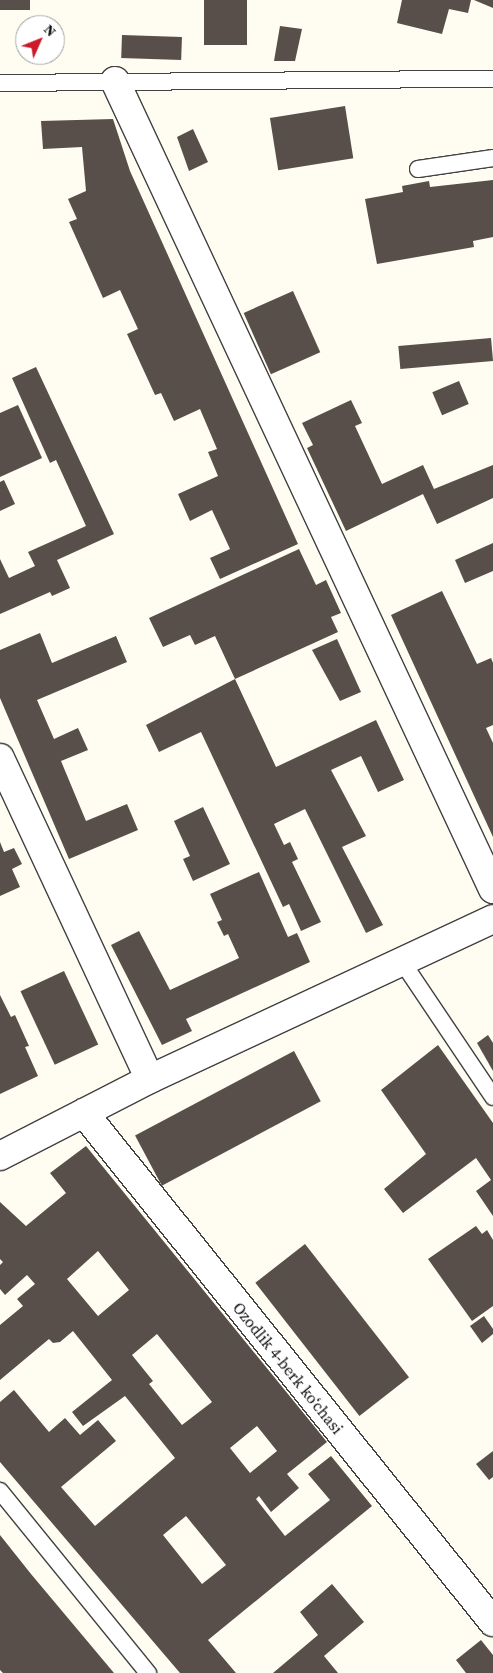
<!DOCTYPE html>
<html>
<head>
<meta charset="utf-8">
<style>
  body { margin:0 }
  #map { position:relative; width:493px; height:1673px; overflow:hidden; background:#fffcf1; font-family:"Source Serif 4",serif }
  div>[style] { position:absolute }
  .building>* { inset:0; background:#594f4a; transform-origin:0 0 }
  .roads { filter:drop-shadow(1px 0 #424242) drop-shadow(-1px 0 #424242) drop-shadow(0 1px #424242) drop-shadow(0 -1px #424242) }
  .service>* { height:16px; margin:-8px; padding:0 8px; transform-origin:8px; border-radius:8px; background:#fff }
  .minor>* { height:28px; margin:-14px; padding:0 14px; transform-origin:14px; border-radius:14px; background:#fff }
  span { translate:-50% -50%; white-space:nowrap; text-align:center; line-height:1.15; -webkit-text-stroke:5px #fff; paint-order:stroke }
  .street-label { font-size:16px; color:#0f0f0f }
  .north { position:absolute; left:15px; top:15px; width:50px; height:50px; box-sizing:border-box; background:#fff; border:1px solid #9f9f9f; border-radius:50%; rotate:46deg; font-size:14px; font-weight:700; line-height:20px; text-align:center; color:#0f0f0f }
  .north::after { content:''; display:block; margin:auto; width:18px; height:22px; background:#cc1a2a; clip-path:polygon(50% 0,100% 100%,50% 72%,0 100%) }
</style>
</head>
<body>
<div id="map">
  <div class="building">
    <i style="left:0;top:0;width:30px;height:10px"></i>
    <i style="left:204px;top:0;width:43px;height:45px"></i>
    <i style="clip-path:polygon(402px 0,471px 0,468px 13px,449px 9px,442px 34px,397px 23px)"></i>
    <i style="clip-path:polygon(474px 0,493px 0,493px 8px)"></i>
    <i style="clip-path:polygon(280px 26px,302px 29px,295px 61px,274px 61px)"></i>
    <i style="left:122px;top:35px;width:60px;height:23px;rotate:2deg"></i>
    <i style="left:345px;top:106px;width:53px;height:76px;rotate:81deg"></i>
    <i style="clip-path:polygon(113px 119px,130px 171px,298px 544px,220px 579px,210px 558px,230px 549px,212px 510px,190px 521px,178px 494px,218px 476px,208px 452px,217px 449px,200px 409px,174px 421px,161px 393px,155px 395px,127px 334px,138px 329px,120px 290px,103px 298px,69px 222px,77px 219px,68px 199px,86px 191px,82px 147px,43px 149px,41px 121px)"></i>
    <i style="clip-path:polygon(193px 129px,208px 162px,189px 171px,177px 137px)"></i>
    <i style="clip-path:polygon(493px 180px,493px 237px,473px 241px,474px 247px,377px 264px,365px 199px,403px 192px,402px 186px,429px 181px,430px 187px)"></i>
    <i style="left:293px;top:291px;width:67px;height:54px;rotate:66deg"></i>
    <i style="left:491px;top:338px;width:23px;height:93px;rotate:85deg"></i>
    <i style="clip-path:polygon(36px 367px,114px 534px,57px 560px,70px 588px,52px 596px,50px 592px,0 614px,0 559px,9px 578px,35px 566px,28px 552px,86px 526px,56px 460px,50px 463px,12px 378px)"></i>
    <i style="left:459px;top:381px;width:25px;height:29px;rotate:67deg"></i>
    <i style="clip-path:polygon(351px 400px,362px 423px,355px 426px,382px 484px,423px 465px,434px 489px,493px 465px,493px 498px,437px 524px,423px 494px,346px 531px,307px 448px,313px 445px,302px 423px)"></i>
    <i style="clip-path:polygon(18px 405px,42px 458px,0 477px,0 413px)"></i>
    <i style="clip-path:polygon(4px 480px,15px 504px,0 511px,0 482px)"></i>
    <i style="clip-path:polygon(493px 543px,493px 571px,465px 583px,455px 560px)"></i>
    <i style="clip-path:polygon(299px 549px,316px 585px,326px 580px,341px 613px,331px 617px,338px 632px,235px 679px,276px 767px,376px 720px,404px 780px,378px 792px,361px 756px,331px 770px,366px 836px,342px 847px,383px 925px,366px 933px,305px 809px,274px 824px,284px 845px,290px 842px,298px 859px,292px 862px,321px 922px,301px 931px,289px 904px,283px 907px,201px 732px,159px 752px,146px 725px,235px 679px,215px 636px,195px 645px,190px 635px,163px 647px,149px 618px)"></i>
    <i style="clip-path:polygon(442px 591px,477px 664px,491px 658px,493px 663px,493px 725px,486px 728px,493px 743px,493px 837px,391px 615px)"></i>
    <i style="clip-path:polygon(40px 633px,52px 663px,116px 636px,127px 662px,37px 700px,54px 739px,78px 728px,88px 750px,61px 761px,86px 821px,127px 804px,138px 830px,69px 859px,0 698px,0 650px)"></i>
    <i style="clip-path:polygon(337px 639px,361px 692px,340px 701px,312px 650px)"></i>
    <i style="clip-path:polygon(203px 807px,230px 864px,193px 881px,183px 859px,190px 856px,174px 821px)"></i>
    <i style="clip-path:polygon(0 842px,4px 852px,14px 848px,22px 864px,12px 869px,20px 887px,0 896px)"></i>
    <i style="clip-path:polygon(259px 872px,288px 937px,297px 933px,310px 962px,186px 1019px,192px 1031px,162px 1045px,111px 945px,139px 931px,170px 990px,239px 958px,228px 934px,224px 936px,217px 922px,222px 920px,210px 894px)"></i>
    <i style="left:64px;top:971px;width:81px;height:48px;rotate:65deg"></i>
    <i style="clip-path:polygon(0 995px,11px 1017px,15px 1015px,29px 1046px,25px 1047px,38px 1076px,0 1094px)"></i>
    <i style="clip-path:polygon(488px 1035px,493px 1043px,493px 1071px,477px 1043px)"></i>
    <i style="clip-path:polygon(438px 1045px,493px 1123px,493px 1216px,476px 1191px,491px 1180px,476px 1158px,403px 1213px,384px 1189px,426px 1154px,381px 1090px)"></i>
    <i style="left:294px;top:1051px;width:57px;height:180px;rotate:62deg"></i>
    <i style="clip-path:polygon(evenodd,86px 1146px,327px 1442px,287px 1474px,299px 1488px,271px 1512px,259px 1496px,256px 1499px,285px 1536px,330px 1500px,308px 1474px,331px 1456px,372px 1506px,208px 1640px,236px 1673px,180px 1673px,0 1462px,0 1402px,14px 1390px,49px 1432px,65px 1418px,80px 1435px,98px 1420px,116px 1441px,61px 1487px,95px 1526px,175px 1458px,125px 1396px,83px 1426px,72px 1412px,112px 1380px,73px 1331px,60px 1342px,53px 1343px,49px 1339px,0 1380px,0 1325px,23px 1306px,17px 1299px,35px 1284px,27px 1275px,5px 1295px,0 1289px,0 1265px,3px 1262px,0 1259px,0 1202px,26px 1226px,66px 1193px,50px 1173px,86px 1146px,98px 1251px,129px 1290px,98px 1316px,67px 1279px,98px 1251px,86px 1146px,157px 1334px,212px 1402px,182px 1425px,149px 1384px,153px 1381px,132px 1355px,157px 1334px,86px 1146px,257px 1426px,277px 1451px,250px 1473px,230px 1448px,257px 1426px,86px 1146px,186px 1516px,226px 1565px,202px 1584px,163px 1535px,186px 1516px)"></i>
    <i style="clip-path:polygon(476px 1226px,482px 1234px,487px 1230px,493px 1240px,493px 1306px,472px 1321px,428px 1259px)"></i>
    <i style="left:305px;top:1244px;width:169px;height:63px;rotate:52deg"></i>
    <i style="clip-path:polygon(484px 1316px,493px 1329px,493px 1334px,482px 1343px,470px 1326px)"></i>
    <i style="clip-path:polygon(493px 1451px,493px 1477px,489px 1480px,476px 1464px)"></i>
    <i style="clip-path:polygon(0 1535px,31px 1574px,114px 1673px,3px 1673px,0 1670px)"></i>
    <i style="clip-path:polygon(332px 1584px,364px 1622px,324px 1656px,338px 1673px,273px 1673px,318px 1635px,300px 1612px)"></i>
    <i style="clip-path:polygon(481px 1640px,493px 1655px,493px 1673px,466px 1673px,456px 1660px)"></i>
  </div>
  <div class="roads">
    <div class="service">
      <i style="left:0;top:83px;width:493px;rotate:-0.5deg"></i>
      <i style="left:418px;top:169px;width:76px;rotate:-8.3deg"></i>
      <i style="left:401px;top:960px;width:165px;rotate:56.1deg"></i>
      <i style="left:0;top:1491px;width:235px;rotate:50.9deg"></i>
    </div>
    <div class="minor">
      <i style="left:115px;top:81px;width:892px;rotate:64.93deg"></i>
      <i style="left:0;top:758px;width:354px;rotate:65deg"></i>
      <i style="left:84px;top:1113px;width:653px;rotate:51.22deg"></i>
      <i style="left:0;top:1156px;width:169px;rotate:-27.2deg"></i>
      <i style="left:150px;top:1079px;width:378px;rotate:-25deg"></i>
    </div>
  </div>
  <div class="street-label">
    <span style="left:288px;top:1368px;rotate:51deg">Ozodlik 4-berk koʻchasi</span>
  </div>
  <div class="north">N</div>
</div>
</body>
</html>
